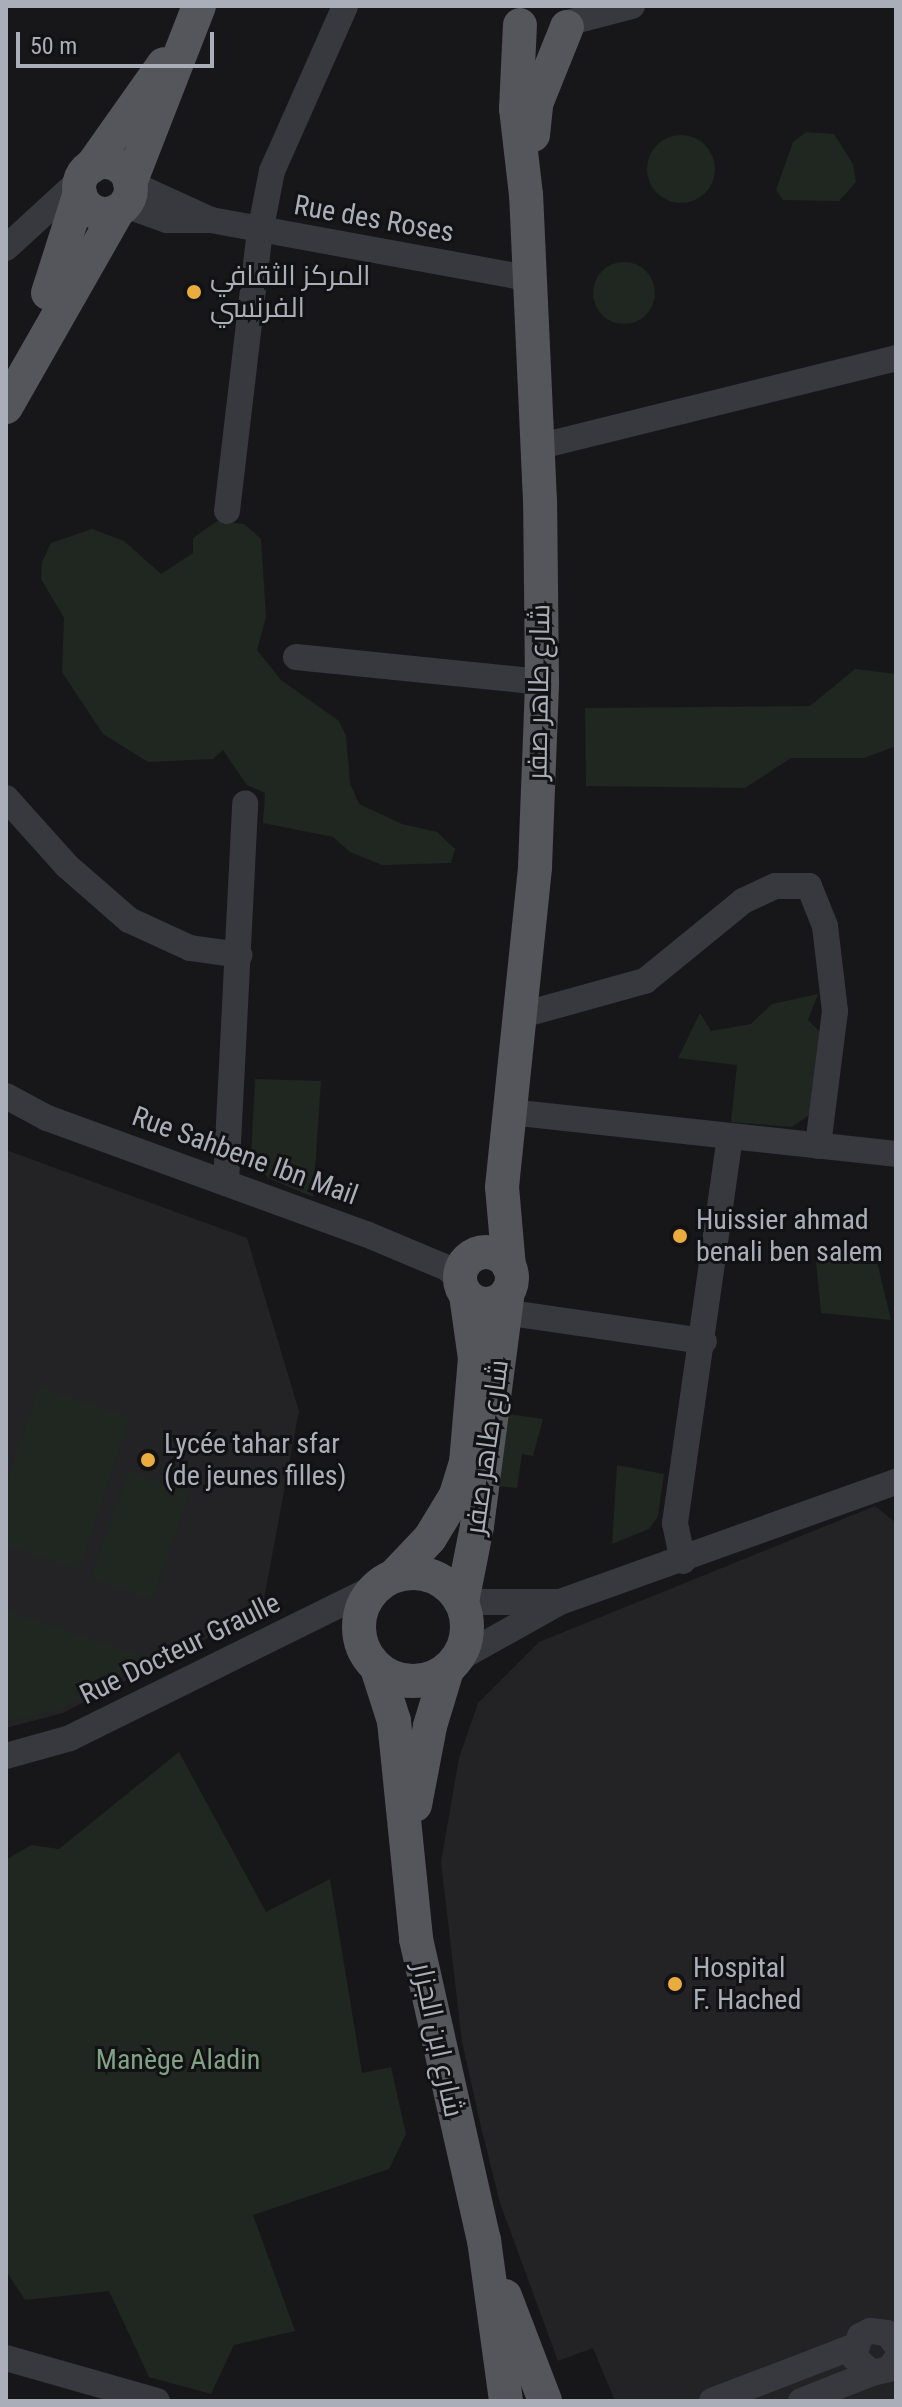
<!DOCTYPE html>
<html>
<head>
<meta charset="utf-8">
<style>
  body { margin:0 }
  #map { position:relative; width:902px; height:2407px; overflow:hidden; background:#171719; font-family:"Roboto Condensed",Cairo,sans-serif }
  div>[style] { position:absolute }
  .built>* { inset:0; background:#232326 }
  .green>* { inset:0; background:#1f2720; transform-origin:0 0 }
  .round { border-radius:50% }
  .minor>* { height:26px; margin:-13px; padding:0 13px; transform-origin:13px; border-radius:13px; background:#38393e }
  .major>* { height:34px; margin:-17px; padding:0 17px; transform-origin:17px; border-radius:17px; background:#54565c }
  .major>.ring { margin:-17px; padding:0; box-sizing:content-box; background:none; border:34px solid #54565c; border-radius:50% }
  .dots>* { width:22px; height:22px; translate:-50% -50%; box-sizing:border-box; border:4px solid #121214; border-radius:50% }
  span { translate:-50% -50%; white-space:nowrap; text-align:center; line-height:1.15; -webkit-text-stroke:6px #121214; paint-order:stroke }
  .street-label { font-size:28px; color:#a9aeb8 }
  .poi-label { font-size:28px; color:#a9aeb8 }
  .left { translate:0 -50%; text-align:left }
  .park-label { font-size:28px; color:#81a283 }
  .frame { position:absolute; inset:0; border:8px solid #a9aeb8; pointer-events:none }
  .scale { position:absolute; left:16px; top:32px; width:198px; height:36px; box-sizing:border-box; border:4px solid #a9aeb8; border-top:0; padding-left:10px; font-size:24px; line-height:28px; white-space:nowrap; color:#a9aeb8; -webkit-text-stroke:6px #121214; paint-order:stroke }
</style>
</head>
<body>
<div id="map">
  <div class="built">
    <i style="clip-path:polygon(6px 1150px,247px 1238px,299px 1411px,262px 1610px,63px 1713px,6px 1728px)"></i>
    <i style="clip-path:polygon(875px 1506px,896px 1523px,896px 2401px,615px 2401px,593px 2348px,558px 2361px,500px 2203px,482px 2131px,462px 2042px,441px 1862px,459px 1758px,478px 1703px,539px 1642px)"></i>
  </div>
  <div class="green">
    <i style="clip-path:polygon(806px 132px,834px 134px,853px 164px,856px 182px,839px 201px,783px 200px,776px 190px,793px 142px)"></i>
    <i class="round" style="left:647px;top:135px;width:68px;height:68px"></i>
    <i class="round" style="left:593px;top:262px;width:62px;height:62px"></i>
    <i style="clip-path:polygon(217px 521px,244px 524px,261px 539px,266px 617px,257px 650px,281px 680px,339px 721px,346px 736px,350px 783px,359px 804px,402px 824px,437px 832px,455px 849px,451px 863px,382px 865px,350px 852px,333px 837px,263px 823px,265px 793px,247px 785px,223px 750px,213px 759px,148px 762px,103px 734px,62px 672px,64px 618px,41px 579px,42px 562px,51px 543px,92px 529px,124px 541px,161px 574px,193px 553px,193px 538px)"></i>
    <i style="clip-path:polygon(855px 669px,896px 674px,896px 746px,864px 758px,791px 758px,745px 788px,586px 786px,585px 708px,810px 706px)"></i>
    <i style="clip-path:polygon(818px 994px,808px 1020px,821px 1033px,812px 1113px,792px 1127px,731px 1122px,737px 1065px,678px 1058px,700px 1013px,711px 1031px,751px 1024px,772px 1004px)"></i>
    <i style="clip-path:polygon(255px 1079px,321px 1081px,313px 1197px,268px 1178px,251px 1157px)"></i>
    <i style="clip-path:polygon(873px 1245px,891px 1320px,821px 1313px,815px 1251px)"></i>
    <i style="clip-path:polygon(39px 1387px,130px 1418px,79px 1570px,6px 1545px,6px 1483px)"></i>
    <i style="clip-path:polygon(508px 1414px,543px 1419px,533px 1456px,522px 1454px,517px 1488px,498px 1486px)"></i>
    <i style="clip-path:polygon(617px 1465px,664px 1474px,658px 1516px,649px 1529px,612px 1544px)"></i>
    <i style="left:128px;top:1471px;width:65px;height:113px;rotate:19deg"></i>
    <i style="clip-path:polygon(6px 1610px,149px 1659px,62px 1709px,6px 1722px)"></i>
    <i style="clip-path:polygon(179px 1752px,266px 1912px,330px 1879px,362px 2073px,391px 2067px,406px 2134px,389px 2169px,253px 2215px,295px 2331px,234px 2345px,211px 2394px,149px 2377px,109px 2291px,25px 2300px,6px 2271px,6px 1860px,31px 1845px,59px 1849px)"></i>
  </div>
  <div class="minor">
    <i style="left:571px;top:22px;width:63px;rotate:-14.7deg"></i>
    <i style="left:130px;top:183px;width:89px;rotate:24.6deg"></i>
    <i style="left:125px;top:205px;width:45px;rotate:19.7deg"></i>
    <i style="left:167px;top:220px;width:44px"></i>
    <i style="left:211px;top:220px;width:322px;rotate:10.4deg"></i>
    <i style="left:6px;top:248px;width:100px;rotate:-42.6deg"></i>
    <i style="left:537px;top:447px;width:370px;rotate:-13.9deg"></i>
    <i style="left:227px;top:511px;width:281px;rotate:-83.3deg"></i>
    <i style="left:260px;top:232px;width:62px;rotate:-78.9deg"></i>
    <i style="left:272px;top:171px;width:180px;rotate:-66.1deg"></i>
    <i style="left:296px;top:657px;width:247px;rotate:5.8deg"></i>
    <i style="left:6px;top:798px;width:91px;rotate:48.1deg"></i>
    <i style="left:67px;top:866px;width:82px;rotate:41.1deg"></i>
    <i style="left:129px;top:920px;width:67px;rotate:24.7deg"></i>
    <i style="left:190px;top:948px;width:50px;rotate:8deg"></i>
    <i style="left:522px;top:1015px;width:128px;rotate:-15.5deg"></i>
    <i style="left:645px;top:981px;width:127px;rotate:-39.2deg"></i>
    <i style="left:743px;top:901px;width:35px;rotate:-25deg"></i>
    <i style="left:775px;top:886px;width:34px"></i>
    <i style="left:809px;top:886px;width:43px;rotate:68.2deg"></i>
    <i style="left:825px;top:926px;width:86px;rotate:83.3deg"></i>
    <i style="left:835px;top:1011px;width:136px;rotate:97.2deg"></i>
    <i style="left:6px;top:1096px;width:47px;rotate:28.2deg"></i>
    <i style="left:47px;top:1118px;width:339px;rotate:20deg"></i>
    <i style="left:366px;top:1234px;width:88px;rotate:22.8deg"></i>
    <i style="left:447px;top:1268px;width:18px;rotate:43deg"></i>
    <i style="left:510px;top:1112px;width:388px;rotate:6.2deg"></i>
    <i style="left:226px;top:1183px;width:380px;rotate:-87.1deg"></i>
    <i style="left:504px;top:1312px;width:202px;rotate:8.3deg"></i>
    <i style="left:683px;top:1561px;width:39px;rotate:-102deg"></i>
    <i style="left:675px;top:1523px;width:389px;rotate:-81.9deg"></i>
    <i style="left:462px;top:1602px;width:95px"></i>
    <i style="left:458px;top:1659px;width:117px;rotate:-29.2deg"></i>
    <i style="left:560px;top:1602px;width:357px;rotate:-19.7deg"></i>
    <i style="left:6px;top:1756px;width:66px;rotate:-15.7deg"></i>
    <i style="left:70px;top:1738px;width:341px;rotate:-26.3deg"></i>
    <i style="left:896px;top:2345px;width:15px;rotate:-127deg"></i>
    <i style="left:887px;top:2333px;width:17px;rotate:-173deg"></i>
    <i style="left:870px;top:2331px;width:11px;rotate:153deg"></i>
    <i style="left:860px;top:2336px;width:22px;rotate:106deg"></i>
    <i style="left:854px;top:2357px;width:24px;rotate:42deg"></i>
    <i style="left:872px;top:2373px;width:17px;rotate:-13deg"></i>
    <i style="left:889px;top:2369px;width:11px;rotate:-52deg"></i>
    <i style="left:6px;top:2358px;width:157px;rotate:15.9deg"></i>
    <i style="left:712px;top:2401px;width:153px;rotate:-21deg"></i>
    <i style="left:801px;top:2401px;width:76px;rotate:-21.5deg"></i>
  </div>
  <div class="major">
    <i style="left:533px;top:135px;width:31px;rotate:-84deg"></i>
    <i style="left:536px;top:104px;width:83px;rotate:-68.1deg"></i>
    <i class="ring" style="left:79px;top:162px;width:18px;height:18px"></i>
    <i style="left:91px;top:167px;width:126px;rotate:-54.7deg"></i>
    <i style="left:130px;top:183px;width:190px;rotate:-68.7deg"></i>
    <i style="left:48px;top:293px;width:105px;rotate:-72.3deg"></i>
    <i style="left:6px;top:407px;width:226px;rotate:-60.3deg"></i>
    <i class="ring" style="left:460px;top:1252px;width:18px;height:18px"></i>
    <i style="left:509px;top:1267px;width:80px;rotate:-95deg"></i>
    <i style="left:502px;top:1187px;width:322px;rotate:-84.1deg"></i>
    <i style="left:535px;top:867px;width:185px;rotate:-87.8deg"></i>
    <i style="left:542px;top:682px;width:181px;rotate:-90.6deg"></i>
    <i style="left:540px;top:501px;width:306px;rotate:-92.6deg"></i>
    <i style="left:526px;top:195px;width:87px;rotate:-96.6deg"></i>
    <i style="left:516px;top:109px;width:84px;rotate:-87.3deg"></i>
    <i class="ring" style="left:359px;top:1573px;width:74px;height:74px"></i>
    <i style="left:394px;top:1576px;width:52px;rotate:-46.5deg"></i>
    <i style="left:430px;top:1538px;width:50px;rotate:-58.8deg"></i>
    <i style="left:456px;top:1495px;width:34px;rotate:-73deg"></i>
    <i style="left:466px;top:1463px;width:104px;rotate:-85.1deg"></i>
    <i style="left:475px;top:1359px;width:65px;rotate:-98deg"></i>
    <i style="left:462px;top:1602px;width:77px;rotate:-78.8deg"></i>
    <i style="left:477px;top:1526px;width:236px;rotate:-82.5deg"></i>
    <i style="left:377px;top:1668px;width:56px;rotate:72.2deg"></i>
    <i style="left:394px;top:1721px;width:219px;rotate:84.2deg"></i>
    <i style="left:416px;top:1939px;width:309px;rotate:77.3deg"></i>
    <i style="left:484px;top:2240px;width:162px;rotate:82.2deg"></i>
    <i style="left:415px;top:1805px;width:80px;rotate:-79.2deg"></i>
    <i style="left:430px;top:1726px;width:59px;rotate:-73.1deg"></i>
    <i style="left:505px;top:2296px;width:112px;rotate:69.1deg"></i>
  </div>
  <div class="dots">
    <i style="left:194px;top:292px;background:#eaad3d"></i>
    <i style="left:680px;top:1236px;background:#eaad3d"></i>
    <i style="left:148px;top:1460px;background:#eaad3d"></i>
    <i style="left:675px;top:1984px;background:#eaad3d"></i>
  </div>
  <div class="street-label">
    <span style="left:374px;top:219px;rotate:10deg">Rue des Roses</span>
    <span style="left:539px;top:692px;rotate:-89deg">شارع طاهر صفر</span>
    <span style="left:245px;top:1156px;rotate:20deg">Rue Sahbene Ibn Mail</span>
    <span style="left:487px;top:1447px;rotate:-82deg">شارع طاهر صفر</span>
    <span style="left:180px;top:1649px;rotate:-26deg">Rue Docteur Graulle</span>
    <span style="left:438px;top:2040px;rotate:78deg">شارع ابن الجزار</span>
  </div>
  <div class="poi-label">
    <span class="left" style="left:210px;top:292px">المركز الثقافي<br>الفرنسي</span>
    <span class="left" style="left:696px;top:1236px">Huissier ahmad<br>benali ben salem</span>
    <span class="left" style="left:164px;top:1460px">Lycée tahar sfar<br>(de jeunes filles)</span>
    <span class="left" style="left:693px;top:1984px">Hospital<br>F. Hached</span>
  </div>
  <div class="park-label">
    <span style="left:178px;top:2060px">Manège Aladin</span>
  </div>
  <div class="frame"></div>
  <div class="scale">50 m</div>
</div>
</body>
</html>
